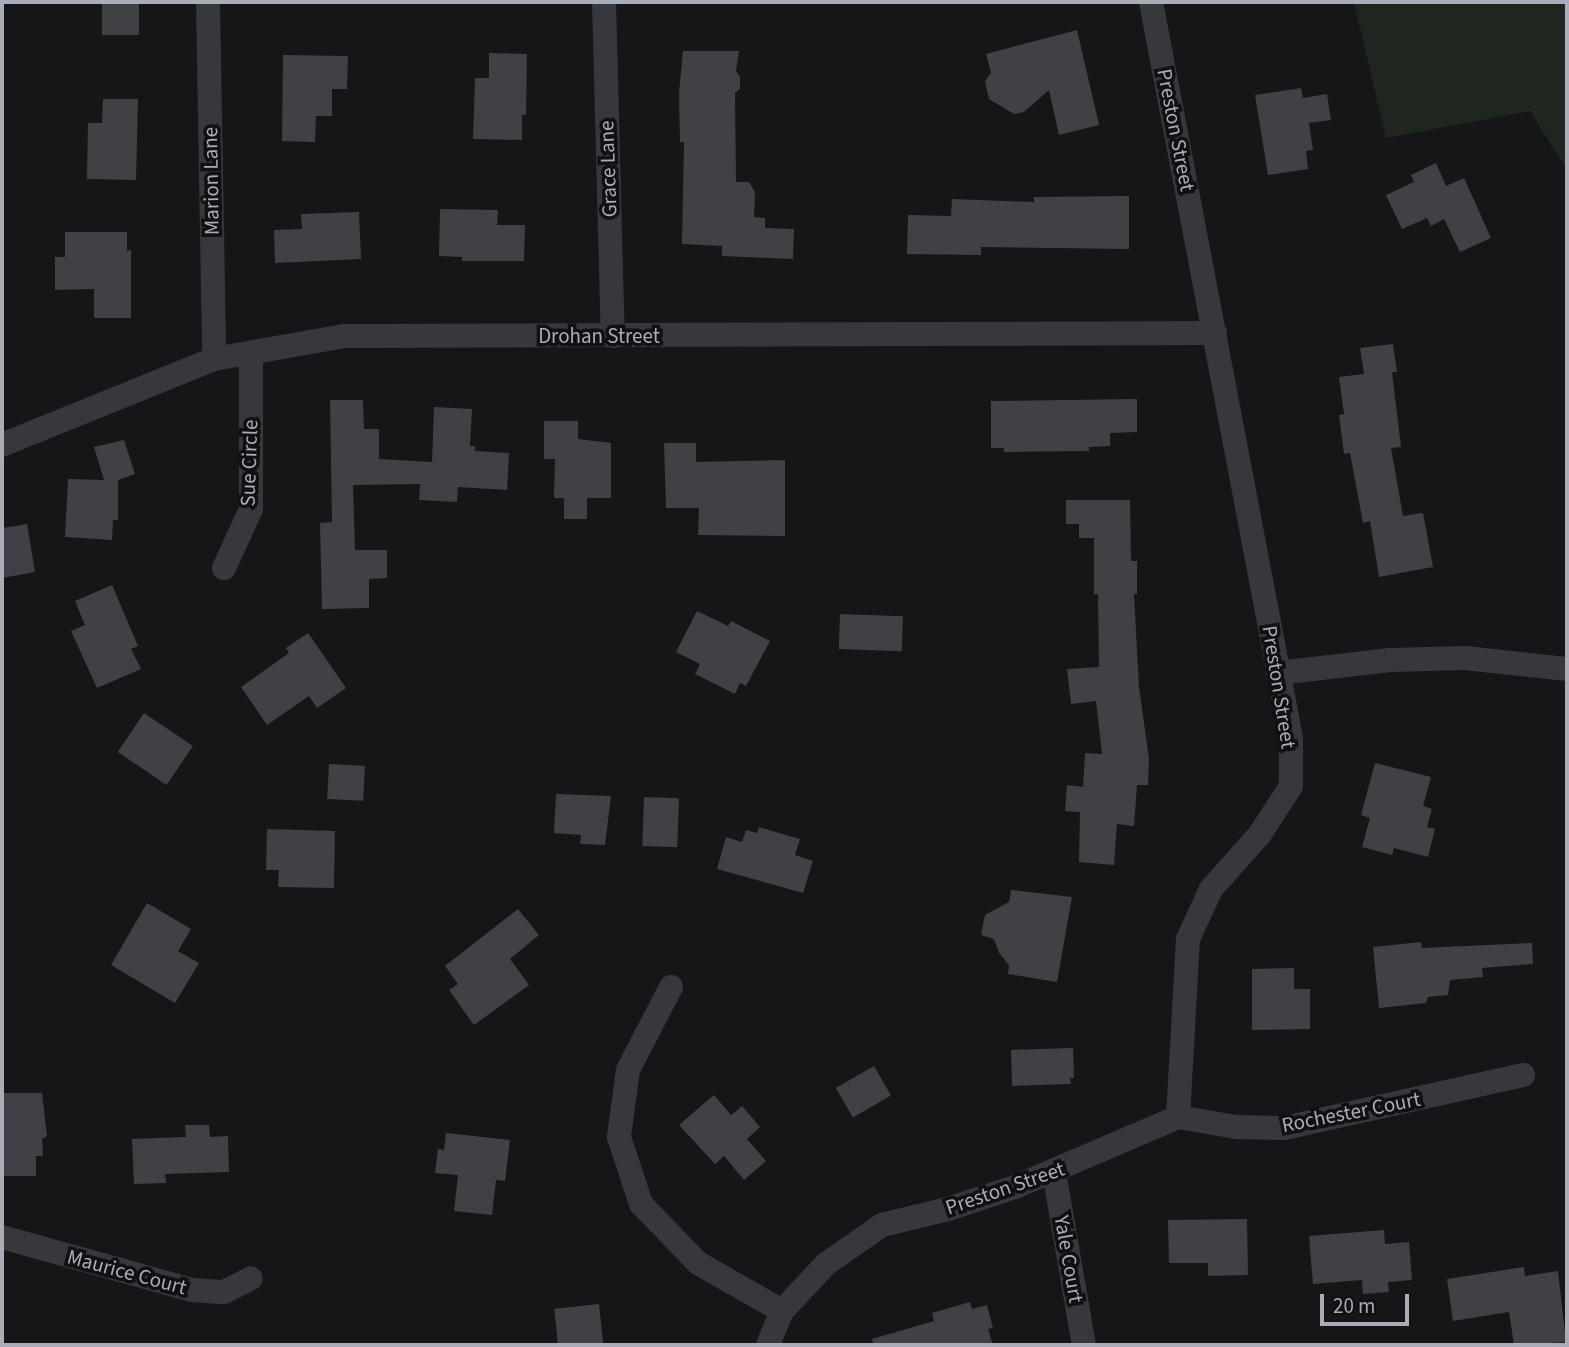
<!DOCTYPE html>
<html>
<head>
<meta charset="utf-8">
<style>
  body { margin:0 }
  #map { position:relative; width:1569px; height:1347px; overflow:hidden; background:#161618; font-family:"Source Sans 3",sans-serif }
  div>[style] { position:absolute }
  .green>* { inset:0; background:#1e261f }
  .building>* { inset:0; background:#404145; transform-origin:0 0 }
  .minor>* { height:24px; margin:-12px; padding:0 12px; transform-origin:12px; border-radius:12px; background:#37383d }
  span { translate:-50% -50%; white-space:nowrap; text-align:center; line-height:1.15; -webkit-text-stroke:7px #111113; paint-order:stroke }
  .street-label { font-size:21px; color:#a8adb8 }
  .frame { position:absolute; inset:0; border:4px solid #a8adb8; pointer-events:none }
  .scale { position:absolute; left:1320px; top:1294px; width:89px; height:32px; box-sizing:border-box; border:4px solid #a8adb8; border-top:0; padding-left:9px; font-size:21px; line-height:24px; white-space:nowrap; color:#a8adb8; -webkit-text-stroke:5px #111113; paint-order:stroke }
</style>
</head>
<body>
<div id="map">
  <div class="green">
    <i style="clip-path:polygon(1354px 2px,1567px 2px,1567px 170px,1530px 111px,1386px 138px)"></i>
  </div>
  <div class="building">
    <i style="left:102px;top:2px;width:37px;height:33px"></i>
    <i style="clip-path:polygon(1077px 30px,1099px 125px,1059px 135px,1049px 90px,1024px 112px,1014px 114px,989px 99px,985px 81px,991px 73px,986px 54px)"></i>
    <i style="clip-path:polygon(683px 51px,739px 51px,736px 71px,740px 77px,740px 89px,735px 93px,736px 182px,749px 182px,755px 192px,754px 217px,765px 218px,765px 228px,794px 229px,793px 259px,722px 256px,722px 246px,682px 244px,684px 142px,680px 142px,679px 93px)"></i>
    <i style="clip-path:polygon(489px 53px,527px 54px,526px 115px,522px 115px,522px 140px,473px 139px,475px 78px,489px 78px)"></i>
    <i style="clip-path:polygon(283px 55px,348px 56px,347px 89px,332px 89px,332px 116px,316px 116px,315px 142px,282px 141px)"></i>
    <i style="clip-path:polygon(1301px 88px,1303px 98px,1327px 94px,1331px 120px,1309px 123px,1313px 150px,1306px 151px,1308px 169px,1268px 175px,1255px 95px)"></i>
    <i style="clip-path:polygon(103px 99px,138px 99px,136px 180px,87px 179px,88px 123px,102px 123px)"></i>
    <i style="clip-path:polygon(1436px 163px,1446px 186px,1464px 178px,1491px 238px,1460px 252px,1444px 219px,1431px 226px,1427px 218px,1402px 229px,1386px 195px,1414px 182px,1411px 175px)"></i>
    <i style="clip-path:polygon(1129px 196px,1129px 249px,981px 247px,981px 255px,907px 254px,908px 215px,951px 216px,952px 199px,1034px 202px,1034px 197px)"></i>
    <i style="clip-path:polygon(440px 209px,498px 210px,497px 225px,525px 225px,524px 261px,462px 261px,462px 257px,439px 256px)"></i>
    <i style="clip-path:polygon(359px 212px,361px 259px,275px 263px,274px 230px,302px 229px,301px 214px)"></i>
    <i style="clip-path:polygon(65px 232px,127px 232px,127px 251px,131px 250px,131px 318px,94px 318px,94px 289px,55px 290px,55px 257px,65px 257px)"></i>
    <i style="clip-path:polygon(1393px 344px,1397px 372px,1392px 372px,1401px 447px,1391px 448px,1403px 516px,1423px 513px,1433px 567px,1379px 577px,1370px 521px,1363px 523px,1350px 453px,1344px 454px,1339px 415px,1344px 414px,1339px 377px,1364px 374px,1360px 348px)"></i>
    <i style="clip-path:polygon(1137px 399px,1137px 432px,1110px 433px,1110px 446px,1089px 447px,1089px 451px,1004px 452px,1004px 448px,991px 448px,991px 401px)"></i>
    <i style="clip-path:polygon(330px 400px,363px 400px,364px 429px,379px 429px,379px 459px,432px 462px,434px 407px,472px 409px,470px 446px,475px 446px,475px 451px,509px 453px,507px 490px,458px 487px,457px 502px,419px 500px,420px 484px,353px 485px,355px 550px,387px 550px,387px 578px,369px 579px,369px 608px,322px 609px,320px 523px,332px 522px)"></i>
    <i style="clip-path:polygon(544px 421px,578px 421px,578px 439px,611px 443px,611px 498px,587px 498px,587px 519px,564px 519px,564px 498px,554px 498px,555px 459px,544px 459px)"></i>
    <i style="clip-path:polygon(124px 440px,135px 474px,118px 480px,118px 520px,113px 520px,112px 540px,65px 537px,68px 479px,104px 480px,94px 447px)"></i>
    <i style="clip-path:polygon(664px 443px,696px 443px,696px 462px,785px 460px,785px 536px,698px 535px,699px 508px,666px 508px)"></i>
    <i style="clip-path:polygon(1066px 500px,1130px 500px,1131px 561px,1137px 561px,1137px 594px,1134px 594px,1139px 687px,1149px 759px,1148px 785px,1137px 785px,1134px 826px,1117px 824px,1114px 865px,1079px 862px,1080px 812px,1065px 811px,1067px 785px,1083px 787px,1085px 753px,1102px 754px,1096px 701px,1071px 704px,1067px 669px,1099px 667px,1098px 594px,1094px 594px,1094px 538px,1079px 538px,1079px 524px,1066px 524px)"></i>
    <i style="clip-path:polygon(27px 524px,35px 572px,2px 578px,2px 528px)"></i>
    <i style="clip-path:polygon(112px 585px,138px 646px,131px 649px,141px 669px,97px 688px,71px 631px,85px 625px,75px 601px)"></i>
    <i style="clip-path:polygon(697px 611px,728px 626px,731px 621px,770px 641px,746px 686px,740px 683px,735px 694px,695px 674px,700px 664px,676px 652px)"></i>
    <i style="left:840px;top:614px;width:63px;height:35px;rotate:2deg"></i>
    <i style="clip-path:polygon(308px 633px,346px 688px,317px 708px,309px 696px,267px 725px,241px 687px,289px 653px,286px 648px)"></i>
    <i style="left:144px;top:713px;width:59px;height:47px;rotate:34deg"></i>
    <i style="clip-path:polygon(1375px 763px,1431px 777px,1423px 806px,1432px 809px,1427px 827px,1435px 829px,1428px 857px,1394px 848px,1392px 855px,1362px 847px,1370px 818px,1361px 815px)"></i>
    <i style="left:329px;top:764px;width:36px;height:35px;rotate:3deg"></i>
    <i style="clip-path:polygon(556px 794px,611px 796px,605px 845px,580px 844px,581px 835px,554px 833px)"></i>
    <i style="left:644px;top:797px;width:35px;height:49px;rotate:2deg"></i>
    <i style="clip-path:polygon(759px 827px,800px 839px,795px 855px,813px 861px,803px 893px,717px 869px,726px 837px,742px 842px,746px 830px,757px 833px)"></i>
    <i style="clip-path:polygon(267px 829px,335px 831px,334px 888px,278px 887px,279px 870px,266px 870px)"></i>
    <i style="clip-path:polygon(1011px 890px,1072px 897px,1057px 982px,1008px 974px,1009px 965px,999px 953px,994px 939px,981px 935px,985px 915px,1009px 902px)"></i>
    <i style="clip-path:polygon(147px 903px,191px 929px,178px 951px,199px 963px,175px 1003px,111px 965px)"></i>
    <i style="clip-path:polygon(518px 909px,539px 935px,510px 959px,529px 985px,474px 1025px,449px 990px,458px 984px,445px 966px)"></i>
    <i style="clip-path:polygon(1421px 942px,1422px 948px,1532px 943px,1533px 964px,1482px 968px,1483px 977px,1450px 980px,1448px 995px,1428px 997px,1426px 1003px,1379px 1008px,1373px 947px)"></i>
    <i style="clip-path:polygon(1294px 968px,1294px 989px,1310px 989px,1310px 1029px,1252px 1030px,1252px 969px)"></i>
    <i style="clip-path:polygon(1073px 1048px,1074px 1078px,1070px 1078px,1071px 1084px,1012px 1086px,1011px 1050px)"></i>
    <i style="left:874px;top:1066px;width:34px;height:44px;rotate:60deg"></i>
    <i style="clip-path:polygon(2px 1093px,42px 1093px,47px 1136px,42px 1139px,43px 1156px,36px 1156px,36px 1176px,2px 1176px)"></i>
    <i style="clip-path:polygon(714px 1095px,731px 1115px,742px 1106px,760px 1127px,747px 1139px,766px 1161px,744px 1180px,724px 1156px,715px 1164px,679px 1125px)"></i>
    <i style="clip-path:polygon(185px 1125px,209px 1125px,210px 1137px,228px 1136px,229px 1172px,165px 1174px,166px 1183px,134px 1184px,132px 1139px,186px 1137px)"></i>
    <i style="clip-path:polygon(446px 1133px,510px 1140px,505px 1181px,496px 1180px,492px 1215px,454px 1211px,458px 1175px,435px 1173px,438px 1149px,444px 1150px)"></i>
    <i style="clip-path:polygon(1247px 1219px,1248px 1275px,1208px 1276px,1208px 1263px,1169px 1263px,1168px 1220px)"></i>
    <i style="clip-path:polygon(1384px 1230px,1385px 1244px,1409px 1242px,1412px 1280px,1388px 1282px,1389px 1292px,1363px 1294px,1362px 1280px,1313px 1284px,1309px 1236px)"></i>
    <i style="clip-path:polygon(1524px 1267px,1525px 1276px,1558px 1271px,1566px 1342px,1514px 1345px,1509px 1312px,1453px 1321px,1447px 1279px)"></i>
    <i style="clip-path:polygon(970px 1302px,972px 1309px,987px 1305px,993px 1328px,988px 1329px,993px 1345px,873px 1345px,872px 1339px,934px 1321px,932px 1313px)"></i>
    <i style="left:599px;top:1304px;width:41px;height:45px;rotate:84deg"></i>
  </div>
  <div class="minor">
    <i style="left:208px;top:2px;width:357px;rotate:89deg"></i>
    <i style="left:604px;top:2px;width:334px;rotate:88.5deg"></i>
    <i style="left:2px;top:445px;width:229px;rotate:-22.1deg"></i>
    <i style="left:214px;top:359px;width:132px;rotate:-10deg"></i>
    <i style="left:344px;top:336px;width:871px;rotate:-0.2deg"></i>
    <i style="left:224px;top:568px;width:65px;rotate:-65.4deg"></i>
    <i style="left:251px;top:509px;width:155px;rotate:-90deg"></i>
    <i style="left:1278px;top:673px;width:113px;rotate:-6.6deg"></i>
    <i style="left:1390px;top:660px;width:75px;rotate:-1.5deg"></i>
    <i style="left:1465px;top:658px;width:103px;rotate:6.2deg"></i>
    <i style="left:671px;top:987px;width:93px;rotate:117.4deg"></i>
    <i style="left:628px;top:1070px;width:68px;rotate:97.7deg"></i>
    <i style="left:619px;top:1137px;width:71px;rotate:71.8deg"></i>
    <i style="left:641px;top:1204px;width:82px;rotate:46deg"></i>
    <i style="left:698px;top:1263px;width:97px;rotate:29.7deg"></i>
    <i style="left:1178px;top:1117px;width:59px;rotate:9.8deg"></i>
    <i style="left:1236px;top:1127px;width:48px;rotate:1.2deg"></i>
    <i style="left:1284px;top:1128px;width:245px;rotate:-12.5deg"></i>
    <i style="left:1054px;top:1172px;width:176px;rotate:80.2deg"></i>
    <i style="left:2px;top:1237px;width:197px;rotate:15.6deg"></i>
    <i style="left:192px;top:1290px;width:32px;rotate:4deg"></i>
    <i style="left:224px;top:1292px;width:30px;rotate:-27deg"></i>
    <i style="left:768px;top:1345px;width:37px;rotate:-68deg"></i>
    <i style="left:782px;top:1311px;width:64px;rotate:-46.9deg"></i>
    <i style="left:826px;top:1264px;width:68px;rotate:-34.9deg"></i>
    <i style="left:882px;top:1225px;width:68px;rotate:-13.6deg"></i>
    <i style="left:948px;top:1209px;width:71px;rotate:-18.2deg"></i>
    <i style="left:1015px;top:1187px;width:177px;rotate:-23.2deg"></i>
    <i style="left:1178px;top:1117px;width:178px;rotate:-86.8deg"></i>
    <i style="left:1188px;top:939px;width:55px;rotate:-65.3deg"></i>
    <i style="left:1211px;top:889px;width:74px;rotate:-48.3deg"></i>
    <i style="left:1260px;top:834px;width:57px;rotate:-57.1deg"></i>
    <i style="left:1291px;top:786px;width:48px;rotate:-90deg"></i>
    <i style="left:1291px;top:738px;width:749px;rotate:-100.77deg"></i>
  </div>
  <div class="street-label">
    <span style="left:1176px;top:130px;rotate:79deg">Preston Street</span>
    <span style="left:608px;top:169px;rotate:-92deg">Grace Lane</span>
    <span style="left:211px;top:181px;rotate:-91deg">Marion Lane</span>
    <span style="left:599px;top:336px">Drohan Street</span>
    <span style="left:249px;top:463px;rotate:-88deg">Sue Circle</span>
    <span style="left:1279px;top:687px;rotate:81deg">Preston Street</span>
    <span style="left:1351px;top:1112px;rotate:-11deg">Rochester Court</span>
    <span style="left:1005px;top:1188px;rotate:-19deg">Preston Street</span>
    <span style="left:1069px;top:1259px;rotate:80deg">Yale Court</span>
    <span style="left:127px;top:1272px;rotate:15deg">Maurice Court</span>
  </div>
  <div class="frame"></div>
  <div class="scale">20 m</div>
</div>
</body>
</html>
